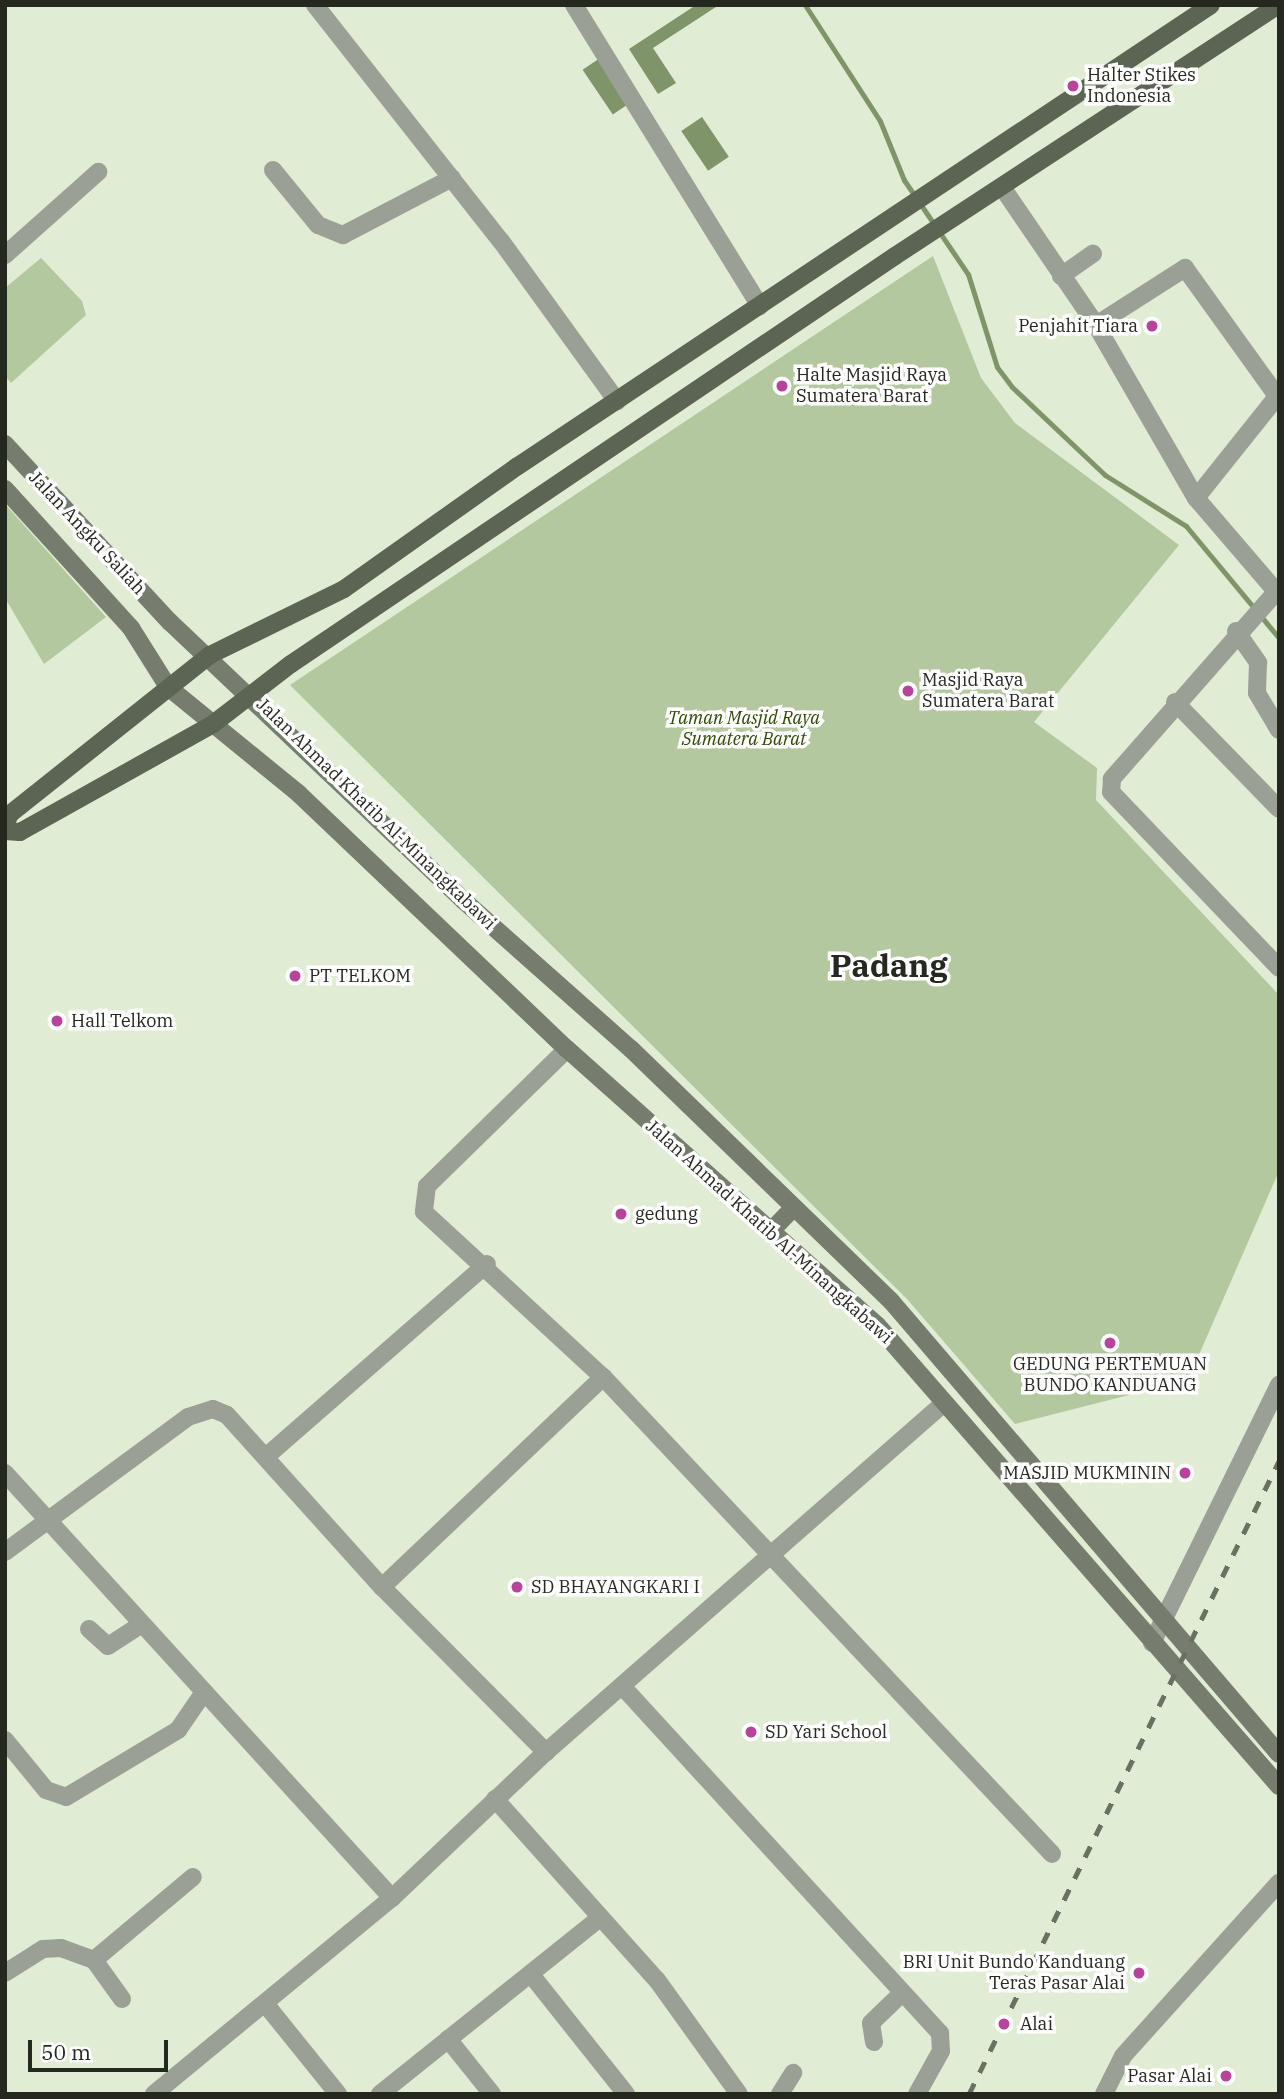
<!DOCTYPE html>
<html>
<head>
<meta charset="utf-8">
<style>
  body { margin:0 }
  #map { position:relative; width:1284px; height:2099px; overflow:hidden; background:#e0ecd4; font-family:"IBM Plex Serif",serif }
  div>[style] { position:absolute }
  .green>* { inset:0; background:#b4c89f }
  .water>* { inset:0; background:#7f9569; transform-origin:0 0 }
  .stream>* { height:5px; margin:-2.5px; padding:0 2.5px; transform-origin:2.5px; border-radius:2.5px; background:#7f9569 }
  .minor>* { height:18px; margin:-9px; padding:0 9px; transform-origin:9px; border-radius:9px; background:#9ba096 }
  .secondary>* { height:18px; margin:-9px; padding:0 9px; transform-origin:9px; border-radius:9px; background:#767d6f }
  .primary>* { height:18px; margin:-9px; padding:0 9px; transform-origin:9px; border-radius:9px; background:#5c6553 }
  .rail>* { height:5px; margin-top:-2.5px; transform-origin:0; background:repeating-linear-gradient(90deg,#6a7162 0 12px,transparent 0 24px) }
  .dots>* { width:19px; height:19px; translate:-50% -50%; box-sizing:border-box; border:4px solid #fff; border-radius:50% }
  span { translate:-50% -50%; white-space:nowrap; text-align:center; line-height:1.15; -webkit-text-stroke:7px #fff; paint-order:stroke }
  .poi-label { font-size:18px; color:#24281f }
  .left { translate:0 -50%; text-align:left }
  .right { translate:-100% -50%; text-align:right }
  .street-label { font-size:18px; color:#24281f }
  .park-label { font-size:18px; color:#2d4800; font-style:italic }
  .town-label { font-size:32px; color:#24281f; font-weight:700 }
  .frame { position:absolute; inset:0; border:7px solid #24281f; pointer-events:none }
  .scale { position:absolute; left:28px; top:2040px; width:140px; height:32px; box-sizing:border-box; border:4px solid #24281f; border-top:0; padding-left:9px; font-size:21px; line-height:24px; white-space:nowrap; color:#24281f; -webkit-text-stroke:5px #fff; paint-order:stroke }
</style>
</head>
<body>
<div id="map">
  <div class="green">
    <i style="clip-path:polygon(933px 256px,981px 378px,1015px 423px,1179px 545px,1034px 722px,1097px 768px,1096px 800px,1279px 995px,1279px 1171px,1188px 1380px,1015px 1424px,907px 1299px,290px 685px)"></i>
    <i style="clip-path:polygon(41px 258px,82px 301px,86px 315px,11px 383px,5px 376px,5px 288px)"></i>
    <i style="clip-path:polygon(5px 504px,106px 617px,44px 664px,5px 598px)"></i>
  </div>
  <div class="water">
    <i style="clip-path:polygon(696px 5px,719px 5px,653px 48px,676px 83px,658px 94px,629px 49px)"></i>
    <i style="left:600px;top:58px;width:54px;height:21px;rotate:56deg"></i>
    <i style="left:702px;top:117px;width:48px;height:25px;rotate:56deg"></i>
  </div>
  <div class="stream">
    <i style="left:805px;top:5px;width:138px;rotate:57.1deg"></i>
    <i style="left:880px;top:121px;width:64px;rotate:67.9deg"></i>
    <i style="left:904px;top:180px;width:114px;rotate:55.8deg"></i>
    <i style="left:968px;top:274px;width:97px;rotate:72.7deg"></i>
    <i style="left:997px;top:367px;width:25px;rotate:53deg"></i>
    <i style="left:1012px;top:387px;width:128px;rotate:43.4deg"></i>
    <i style="left:1105px;top:475px;width:96px;rotate:32.2deg"></i>
    <i style="left:1186px;top:526px;width:146px;rotate:50.3deg"></i>
  </div>
  <div class="minor">
    <i style="left:315px;top:5px;width:300px;rotate:51.8deg"></i>
    <i style="left:501px;top:241px;width:198px;rotate:54.1deg"></i>
    <i style="left:574px;top:5px;width:354px;rotate:58.3deg"></i>
    <i style="left:273px;top:170px;width:71px;rotate:50.7deg"></i>
    <i style="left:318px;top:225px;width:27px;rotate:22deg"></i>
    <i style="left:343px;top:235px;width:123px;rotate:-27.6deg"></i>
    <i style="left:1002px;top:187px;width:167px;rotate:55.7deg"></i>
    <i style="left:1096px;top:325px;width:200px;rotate:60deg"></i>
    <i style="left:1196px;top:498px;width:128px;rotate:49.4deg"></i>
    <i style="left:5px;top:255px;width:125px;rotate:-41.7deg"></i>
    <i style="left:1061px;top:276px;width:39px;rotate:-35deg"></i>
    <i style="left:1096px;top:325px;width:106px;rotate:-32.6deg"></i>
    <i style="left:1185px;top:268px;width:158px;rotate:54.3deg"></i>
    <i style="left:1196px;top:498px;width:133px;rotate:-51.4deg"></i>
    <i style="left:1276px;top:592px;width:249px;rotate:131.3deg"></i>
    <i style="left:1112px;top:779px;width:13px;rotate:94deg"></i>
    <i style="left:1111px;top:792px;width:243px;rotate:46.3deg"></i>
    <i style="left:1236px;top:631px;width:39px;rotate:55deg"></i>
    <i style="left:1258px;top:663px;width:30px;rotate:92deg"></i>
    <i style="left:1257px;top:693px;width:43px;rotate:59.3deg"></i>
    <i style="left:1175px;top:702px;width:149px;rotate:45.8deg"></i>
    <i style="left:567px;top:1049px;width:196px;rotate:135.6deg"></i>
    <i style="left:427px;top:1186px;width:26px;rotate:97deg"></i>
    <i style="left:424px;top:1212px;width:243px;rotate:42.7deg"></i>
    <i style="left:603px;top:1377px;width:655px;rotate:46.73deg"></i>
    <i style="left:269px;top:1454px;width:289px;rotate:-41.1deg"></i>
    <i style="left:5px;top:1473px;width:575px;rotate:47.68deg"></i>
    <i style="left:5px;top:1552px;width:227px;rotate:-36.4deg"></i>
    <i style="left:188px;top:1417px;width:26px;rotate:-18deg"></i>
    <i style="left:213px;top:1409px;width:15px;rotate:23deg"></i>
    <i style="left:227px;top:1415px;width:232px;rotate:48deg"></i>
    <i style="left:382px;top:1587px;width:233px;rotate:45.2deg"></i>
    <i style="left:546px;top:1752px;width:529px;rotate:-41.25deg"></i>
    <i style="left:382px;top:1587px;width:305px;rotate:-43.5deg"></i>
    <i style="left:89px;top:1629px;width:25px;rotate:42deg"></i>
    <i style="left:108px;top:1646px;width:40px;rotate:-32.9deg"></i>
    <i style="left:1152px;top:1643px;width:288px;rotate:-63.8deg"></i>
    <i style="left:622px;top:1686px;width:471px;rotate:47.5deg"></i>
    <i style="left:940px;top:2033px;width:18px;rotate:87deg"></i>
    <i style="left:941px;top:2051px;width:49px;rotate:119.2deg"></i>
    <i style="left:5px;top:1740px;width:65px;rotate:50.6deg"></i>
    <i style="left:46px;top:1790px;width:21px;rotate:19deg"></i>
    <i style="left:66px;top:1797px;width:131px;rotate:-30.9deg"></i>
    <i style="left:178px;top:1730px;width:46px;rotate:-55.6deg"></i>
    <i style="left:495px;top:1799px;width:243px;rotate:48.2deg"></i>
    <i style="left:657px;top:1980px;width:140px;rotate:54.3deg"></i>
    <i style="left:94px;top:1960px;width:129px;rotate:-40deg"></i>
    <i style="left:5px;top:1973px;width:45px;rotate:-32.3deg"></i>
    <i style="left:43px;top:1949px;width:18px;rotate:-3deg"></i>
    <i style="left:61px;top:1948px;width:35px;rotate:20deg"></i>
    <i style="left:94px;top:1960px;width:48px;rotate:54.3deg"></i>
    <i style="left:533px;top:1977px;width:149px;rotate:51.5deg"></i>
    <i style="left:267px;top:2006px;width:113px;rotate:51.1deg"></i>
    <i style="left:448px;top:2039px;width:70px;rotate:51.3deg"></i>
    <i style="left:874px;top:2042px;width:19px;rotate:-99deg"></i>
    <i style="left:871px;top:2023px;width:40px;rotate:-44deg"></i>
    <i style="left:154px;top:2094px;width:308px;rotate:-39.5deg"></i>
    <i style="left:392px;top:1898px;width:212px;rotate:-43.5deg"></i>
    <i style="left:380px;top:2094px;width:278px;rotate:-38.7deg"></i>
    <i style="left:780px;top:2094px;width:25px;rotate:-58deg"></i>
    <i style="left:1104px;top:2094px;width:42px;rotate:-63.4deg"></i>
    <i style="left:1123px;top:2056px;width:233px;rotate:-48deg"></i>
  </div>
  <div class="secondary">
    <i style="left:5px;top:444px;width:243px;rotate:47.2deg"></i>
    <i style="left:170px;top:622px;width:404px;rotate:43.5deg"></i>
    <i style="left:463px;top:900px;width:225px;rotate:41.6deg"></i>
    <i style="left:631px;top:1049px;width:362px;rotate:44.1deg"></i>
    <i style="left:891px;top:1301px;width:596px;rotate:49.42deg"></i>
    <i style="left:5px;top:489px;width:188px;rotate:47.8deg"></i>
    <i style="left:131px;top:628px;width:70px;rotate:57.9deg"></i>
    <i style="left:168px;top:687px;width:169px;rotate:39.2deg"></i>
    <i style="left:299px;top:794px;width:370px;rotate:43.6deg"></i>
    <i style="left:567px;top:1049px;width:415px;rotate:41.7deg"></i>
    <i style="left:877px;top:1325px;width:612px;rotate:48.91deg"></i>
    <i style="left:771px;top:1231px;width:33px;rotate:-46deg"></i>
  </div>
  <div class="primary">
    <i style="left:5px;top:825px;width:12px;rotate:-66deg"></i>
    <i style="left:10px;top:814px;width:256px;rotate:-38.5deg"></i>
    <i style="left:210px;top:655px;width:149px;rotate:-26.2deg"></i>
    <i style="left:344px;top:589px;width:213px;rotate:-35.3deg"></i>
    <i style="left:518px;top:466px;width:832px;rotate:-33.63deg"></i>
    <i style="left:5px;top:831px;width:15px;rotate:4deg"></i>
    <i style="left:20px;top:832px;width:221px;rotate:-29.2deg"></i>
    <i style="left:213px;top:724px;width:98px;rotate:-37.6deg"></i>
    <i style="left:291px;top:664px;width:729px;rotate:-34.04deg"></i>
    <i style="left:895px;top:256px;width:458px;rotate:-33.2deg"></i>
  </div>
  <div class="rail">
    <i style="left:969px;top:2094px;width:705px;rotate:-63.91deg"></i>
  </div>
  <div class="dots">
    <i style="left:1073px;top:86px;background:#b8439a"></i>
    <i style="left:1152px;top:326px;background:#b8439a"></i>
    <i style="left:782px;top:386px;background:#b8439a"></i>
    <i style="left:908px;top:691px;background:#b8439a"></i>
    <i style="left:295px;top:976px;background:#b8439a"></i>
    <i style="left:57px;top:1021px;background:#b8439a"></i>
    <i style="left:621px;top:1214px;background:#b8439a"></i>
    <i style="left:1110px;top:1343px;background:#b8439a"></i>
    <i style="left:1185px;top:1473px;background:#b8439a"></i>
    <i style="left:517px;top:1587px;background:#b8439a"></i>
    <i style="left:751px;top:1732px;background:#b8439a"></i>
    <i style="left:1139px;top:1973px;background:#b8439a"></i>
    <i style="left:1004px;top:2024px;background:#b8439a"></i>
    <i style="left:1226px;top:2076px;background:#b8439a"></i>
  </div>
  <div class="poi-label">
    <span class="left" style="left:1087px;top:86px">Halter Stikes<br>Indonesia</span>
    <span class="right" style="left:1138px;top:326px">Penjahit Tiara</span>
    <span class="left" style="left:796px;top:386px">Halte Masjid Raya<br>Sumatera Barat</span>
    <span class="left" style="left:922px;top:691px">Masjid Raya<br>Sumatera Barat</span>
    <span class="left" style="left:309px;top:976px">PT TELKOM</span>
    <span class="left" style="left:71px;top:1021px">Hall Telkom</span>
    <span class="left" style="left:635px;top:1214px">gedung</span>
    <span style="left:1110px;top:1375px">GEDUNG PERTEMUAN<br>BUNDO KANDUANG</span>
    <span class="right" style="left:1171px;top:1473px">MASJID MUKMININ</span>
    <span class="left" style="left:531px;top:1587px">SD BHAYANGKARI I</span>
    <span class="left" style="left:765px;top:1732px">SD Yari School</span>
    <span class="right" style="left:1125px;top:1973px">BRI Unit Bundo Kanduang<br>Teras Pasar Alai</span>
    <span class="left" style="left:1020px;top:2024px">Alai</span>
    <span class="right" style="left:1212px;top:2076px">Pasar Alai</span>
  </div>
  <div class="street-label">
    <span style="left:87px;top:533px;rotate:47deg">Jalan Angku Saliah</span>
    <span style="left:376px;top:814px;rotate:44deg">Jalan Ahmad Khatib Al-Minangkabawi</span>
    <span style="left:769px;top:1232px;rotate:42deg">Jalan Ahmad Khatib Al-Minangkabawi</span>
  </div>
  <div class="park-label">
    <span style="left:744px;top:729px">Taman Masjid Raya<br>Sumatera Barat</span>
  </div>
  <div class="town-label">
    <span style="left:889px;top:965px">Padang</span>
  </div>
  <div class="frame"></div>
  <div class="scale">50 m</div>
</div>
</body>
</html>
